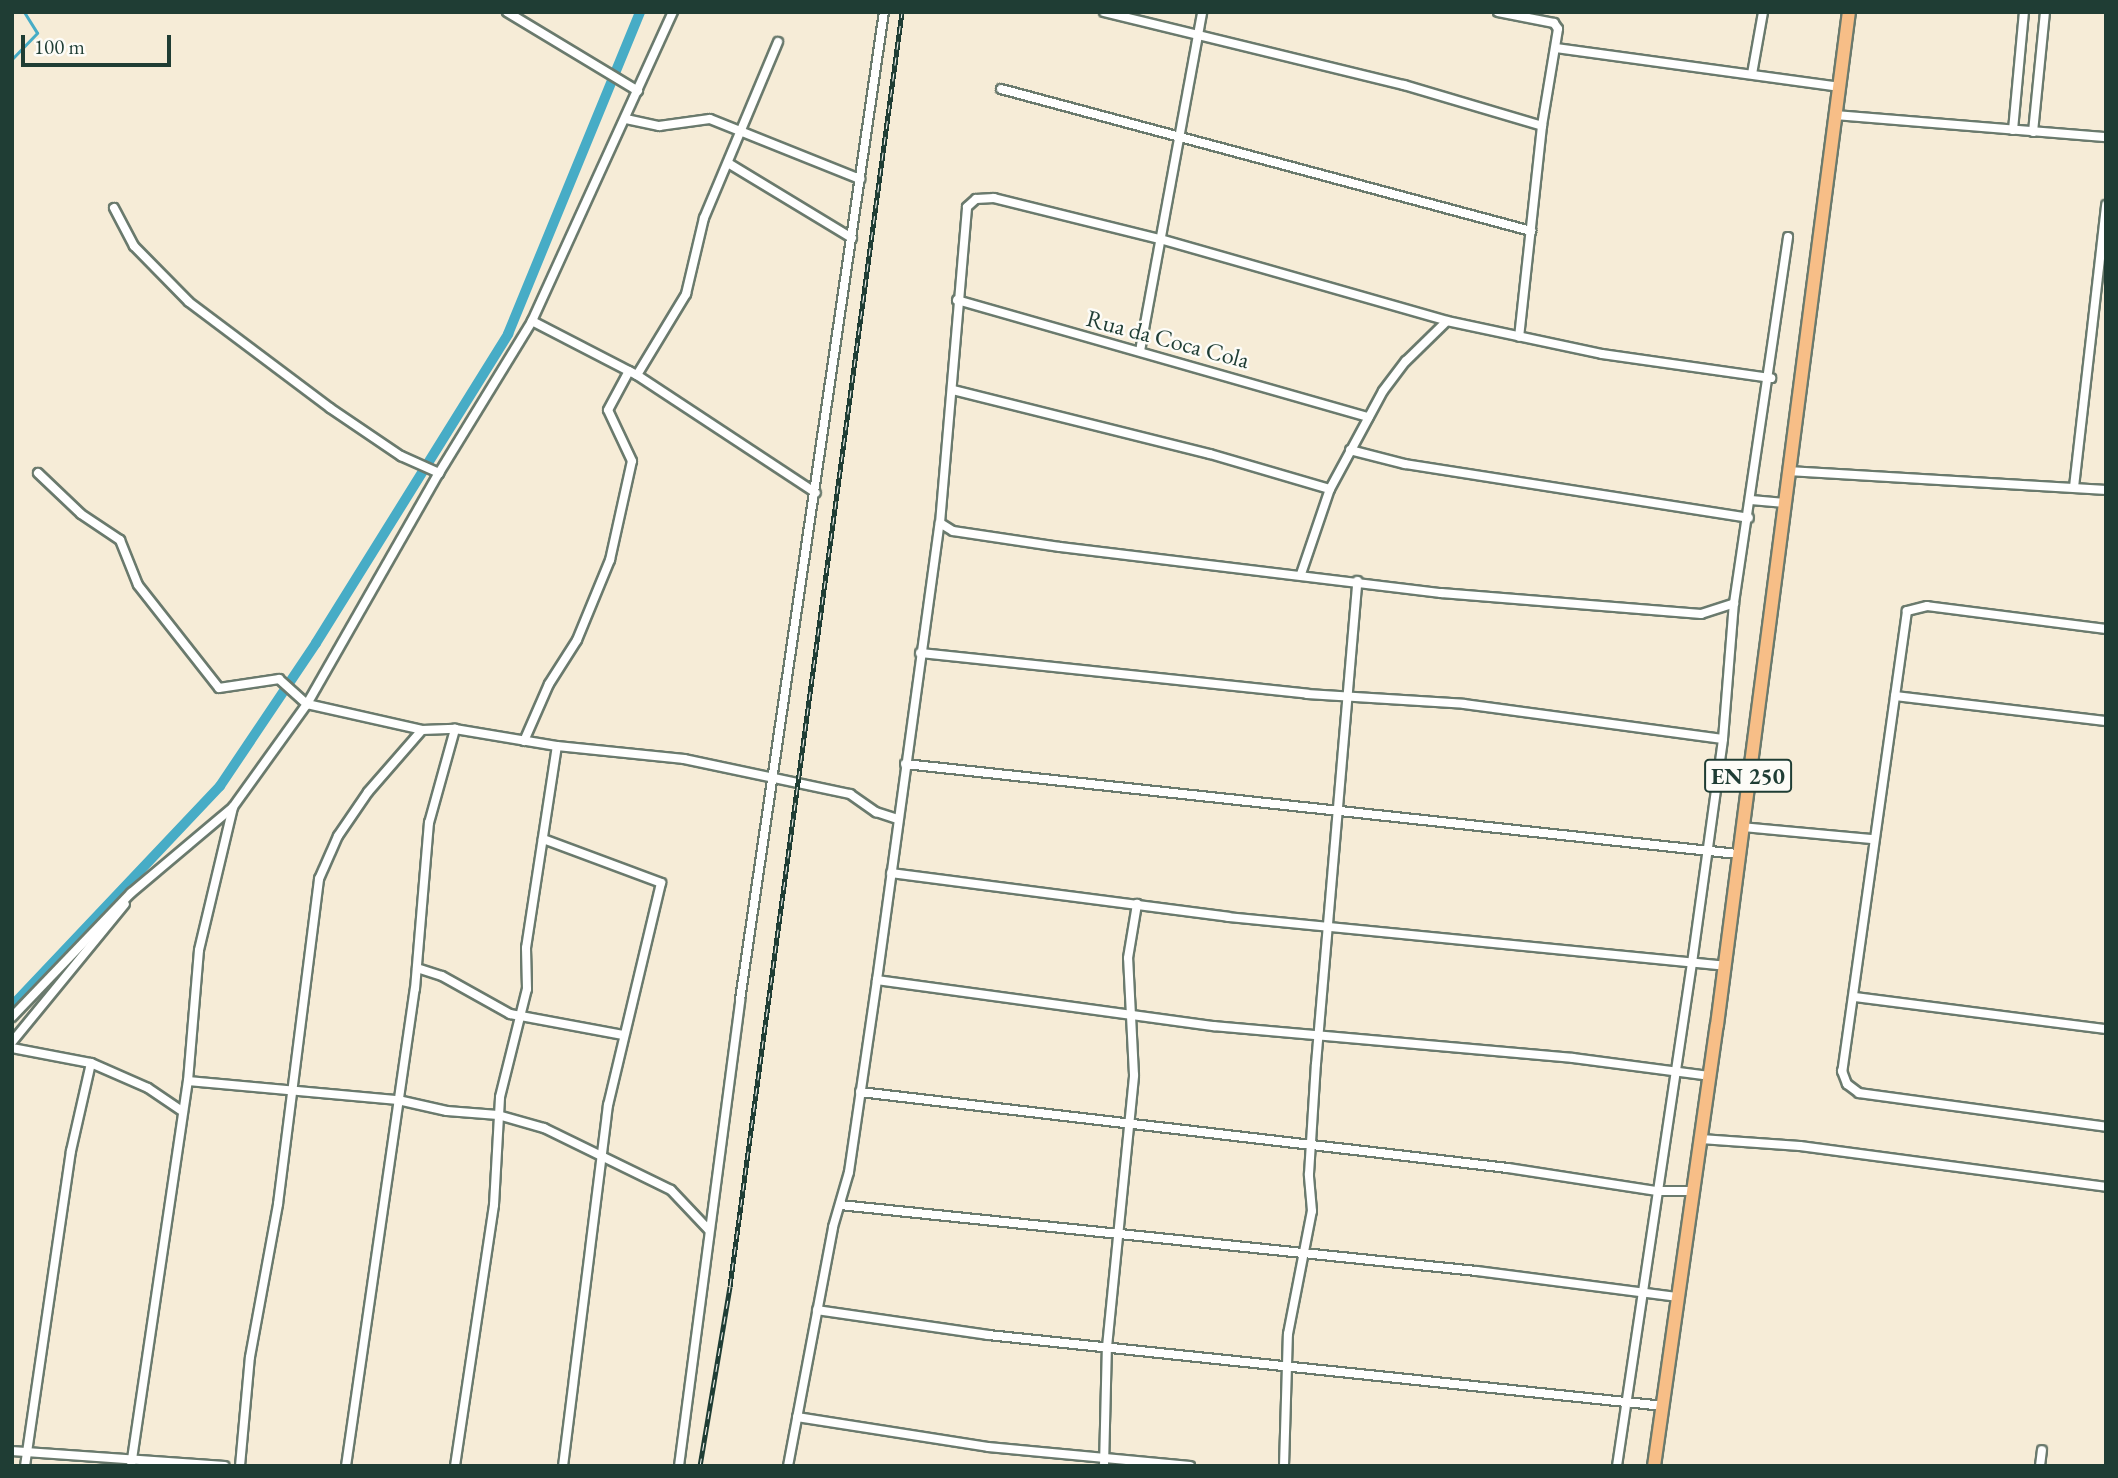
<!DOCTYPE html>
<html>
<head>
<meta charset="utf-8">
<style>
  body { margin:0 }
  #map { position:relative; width:2118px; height:1478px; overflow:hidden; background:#f6ecd7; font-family:"EB Garamond",serif }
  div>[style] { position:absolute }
  .stream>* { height:2.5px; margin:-1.25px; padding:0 1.25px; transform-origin:1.25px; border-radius:1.25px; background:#47acc6 }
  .canal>* { height:10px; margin:-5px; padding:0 5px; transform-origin:5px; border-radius:5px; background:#47acc6 }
  .roads { filter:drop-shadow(2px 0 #6a7a6d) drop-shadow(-2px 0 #6a7a6d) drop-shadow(0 2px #6a7a6d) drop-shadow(0 -2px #6a7a6d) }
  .minor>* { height:8px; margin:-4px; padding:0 4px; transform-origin:4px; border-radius:4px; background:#fff }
  .primary>* { height:12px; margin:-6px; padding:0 6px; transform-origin:6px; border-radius:6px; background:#f7be87 }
  .rail>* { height:5px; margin-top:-2.5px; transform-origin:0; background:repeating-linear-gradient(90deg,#fdfcf7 0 8px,#1f3d34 0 16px); box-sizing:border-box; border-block:2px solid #1f3d34 }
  span { translate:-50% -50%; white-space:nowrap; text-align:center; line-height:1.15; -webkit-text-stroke:5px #fdfcf7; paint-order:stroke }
  .shield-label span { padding:2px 5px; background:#fdfcf7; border:2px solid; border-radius:5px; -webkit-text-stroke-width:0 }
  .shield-label { font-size:23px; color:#1f3d34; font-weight:700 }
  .street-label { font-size:24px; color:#1f3d34 }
  .frame { position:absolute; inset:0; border:14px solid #1f3d34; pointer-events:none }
  .scale { position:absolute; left:21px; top:35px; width:150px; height:32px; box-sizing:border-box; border:4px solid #1f3d34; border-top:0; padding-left:9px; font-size:21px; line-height:24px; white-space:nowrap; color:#1f3d34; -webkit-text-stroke:5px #fdfcf7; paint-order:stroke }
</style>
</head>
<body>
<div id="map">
  <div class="stream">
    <i style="left:12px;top:59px;width:36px;rotate:-46deg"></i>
    <i style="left:37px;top:33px;width:25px;rotate:-122deg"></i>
  </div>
  <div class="canal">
    <i style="left:12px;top:1006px;width:303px;rotate:-46.6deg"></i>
    <i style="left:220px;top:786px;width:172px;rotate:-56.1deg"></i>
    <i style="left:316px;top:643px;width:364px;rotate:-58.1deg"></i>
    <i style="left:508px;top:334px;width:348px;rotate:-67.7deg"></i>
  </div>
  <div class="roads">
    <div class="minor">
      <i style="left:507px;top:12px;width:153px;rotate:31.1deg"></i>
      <i style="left:1104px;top:12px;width:309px;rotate:13.7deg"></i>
      <i style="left:1404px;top:85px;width:144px;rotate:16.5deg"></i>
      <i style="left:1498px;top:12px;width:57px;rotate:11.1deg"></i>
      <i style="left:1554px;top:23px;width:7px;rotate:56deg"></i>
      <i style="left:1558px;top:29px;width:98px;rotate:99.4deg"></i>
      <i style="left:1542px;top:126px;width:212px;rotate:96.2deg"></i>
      <i style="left:1556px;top:48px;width:287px;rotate:7.8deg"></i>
      <i style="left:1752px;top:74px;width:63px;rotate:-79.9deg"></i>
      <i style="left:1001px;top:89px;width:549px;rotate:15deg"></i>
      <i style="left:1836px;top:115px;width:271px;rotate:4.7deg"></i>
      <i style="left:626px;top:119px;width:34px;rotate:12deg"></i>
      <i style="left:659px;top:126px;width:51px;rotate:-7.8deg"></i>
      <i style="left:710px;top:119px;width:162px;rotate:21.8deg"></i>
      <i style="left:2013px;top:130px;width:119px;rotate:-84.7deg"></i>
      <i style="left:2033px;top:132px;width:121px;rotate:-84.3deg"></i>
      <i style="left:728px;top:163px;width:145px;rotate:31.2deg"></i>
      <i style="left:114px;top:208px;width:43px;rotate:62.2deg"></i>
      <i style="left:134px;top:246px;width:78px;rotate:45.5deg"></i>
      <i style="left:189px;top:302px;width:176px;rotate:36.9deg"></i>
      <i style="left:330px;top:408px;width:86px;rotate:34.1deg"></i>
      <i style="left:401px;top:456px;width:42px;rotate:24.1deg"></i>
      <i style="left:957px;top:300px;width:428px;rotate:15.9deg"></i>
      <i style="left:532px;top:321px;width:109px;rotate:27.3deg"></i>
      <i style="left:1140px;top:351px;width:345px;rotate:-79.6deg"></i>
      <i style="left:637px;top:375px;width:214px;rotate:33.4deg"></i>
      <i style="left:953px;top:390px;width:265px;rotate:14deg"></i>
      <i style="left:1210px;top:454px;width:125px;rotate:16.3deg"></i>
      <i style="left:1350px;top:450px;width:57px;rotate:14.3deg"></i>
      <i style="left:1405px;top:464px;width:348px;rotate:8.9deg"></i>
      <i style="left:1788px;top:471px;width:319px;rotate:3.4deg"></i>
      <i style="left:38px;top:473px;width:59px;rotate:43.6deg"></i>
      <i style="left:81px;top:514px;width:47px;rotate:33.7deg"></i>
      <i style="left:120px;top:540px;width:48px;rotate:68.2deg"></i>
      <i style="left:138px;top:585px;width:131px;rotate:51.8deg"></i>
      <i style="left:219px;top:688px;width:61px;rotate:-8.5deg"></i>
      <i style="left:279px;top:679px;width:38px;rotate:42deg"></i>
      <i style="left:307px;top:704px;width:118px;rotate:12.7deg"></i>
      <i style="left:422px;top:730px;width:33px;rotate:-2deg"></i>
      <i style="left:455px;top:729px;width:103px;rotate:9.5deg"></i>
      <i style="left:557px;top:746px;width:128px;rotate:5.8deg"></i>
      <i style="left:684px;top:759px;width:170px;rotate:11.9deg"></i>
      <i style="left:850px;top:794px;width:32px;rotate:35deg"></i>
      <i style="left:876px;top:812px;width:23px;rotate:18deg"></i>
      <i style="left:2074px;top:487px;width:284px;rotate:-83.5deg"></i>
      <i style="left:1751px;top:500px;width:34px;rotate:5deg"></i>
      <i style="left:940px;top:523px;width:15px;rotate:32deg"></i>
      <i style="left:953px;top:531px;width:108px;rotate:8.5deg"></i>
      <i style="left:1060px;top:547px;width:384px;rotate:6.9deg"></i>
      <i style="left:1441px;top:593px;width:261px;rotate:4.6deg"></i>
      <i style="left:1701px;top:614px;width:35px;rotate:-18deg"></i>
      <i style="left:1301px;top:574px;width:90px;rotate:-71.2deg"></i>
      <i style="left:1330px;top:489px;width:111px;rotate:-61.6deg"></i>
      <i style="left:1383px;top:391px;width:38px;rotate:-53deg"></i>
      <i style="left:1406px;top:361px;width:57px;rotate:-44.3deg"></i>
      <i style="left:2106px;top:629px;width:180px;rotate:-172.7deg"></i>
      <i style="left:1927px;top:606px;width:21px;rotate:166deg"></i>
      <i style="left:1907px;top:611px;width:465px;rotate:98deg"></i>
      <i style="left:1842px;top:1071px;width:14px;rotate:69deg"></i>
      <i style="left:1847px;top:1084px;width:15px;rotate:37deg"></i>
      <i style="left:1859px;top:1093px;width:249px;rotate:7.8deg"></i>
      <i style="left:920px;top:653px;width:389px;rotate:6deg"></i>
      <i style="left:1307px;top:694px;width:157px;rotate:3.6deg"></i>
      <i style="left:1464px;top:704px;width:261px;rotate:7.7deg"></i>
      <i style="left:1895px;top:696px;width:212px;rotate:6.8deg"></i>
      <i style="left:524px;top:741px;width:62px;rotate:-66.3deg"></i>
      <i style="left:549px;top:684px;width:52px;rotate:-57.5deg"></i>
      <i style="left:577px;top:640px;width:87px;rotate:-67.6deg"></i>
      <i style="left:610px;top:560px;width:101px;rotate:-77.5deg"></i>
      <i style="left:632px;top:461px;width:56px;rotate:-115.2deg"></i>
      <i style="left:608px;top:410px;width:44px;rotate:-61.7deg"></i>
      <i style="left:629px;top:371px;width:9px;rotate:27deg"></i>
      <i style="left:637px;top:375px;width:95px;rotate:-58.8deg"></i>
      <i style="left:686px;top:294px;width:78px;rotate:-76.7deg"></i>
      <i style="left:704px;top:218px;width:191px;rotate:-67.2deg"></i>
      <i style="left:905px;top:764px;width:838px;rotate:6.17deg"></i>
      <i style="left:1742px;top:827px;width:131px;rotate:5.3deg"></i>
      <i style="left:543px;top:839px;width:126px;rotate:20.4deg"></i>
      <i style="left:661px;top:883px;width:228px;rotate:103.4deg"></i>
      <i style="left:608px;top:1105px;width:364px;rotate:97.1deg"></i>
      <i style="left:891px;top:873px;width:340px;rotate:7.4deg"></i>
      <i style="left:1228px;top:917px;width:498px;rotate:5.6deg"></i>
      <i style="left:417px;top:968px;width:26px;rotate:18deg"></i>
      <i style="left:442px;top:976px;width:78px;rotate:29.2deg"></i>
      <i style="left:510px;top:1014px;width:115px;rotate:10.5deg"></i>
      <i style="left:877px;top:980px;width:340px;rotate:7.8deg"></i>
      <i style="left:1214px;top:1026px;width:360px;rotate:5.1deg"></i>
      <i style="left:1573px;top:1058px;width:137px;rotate:7.5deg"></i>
      <i style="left:1855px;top:997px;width:253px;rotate:7.3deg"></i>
      <i style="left:12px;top:1017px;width:172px;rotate:-46.2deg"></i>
      <i style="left:131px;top:893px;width:133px;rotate:-40.1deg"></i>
      <i style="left:233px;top:807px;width:127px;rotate:-54.3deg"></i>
      <i style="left:307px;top:704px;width:266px;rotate:-60.3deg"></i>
      <i style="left:439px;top:473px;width:178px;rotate:-58.5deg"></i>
      <i style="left:532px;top:321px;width:340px;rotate:-65.5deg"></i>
      <i style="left:12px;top:1042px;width:178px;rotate:-50.7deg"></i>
      <i style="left:12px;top:1048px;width:80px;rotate:10.8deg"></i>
      <i style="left:91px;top:1063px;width:62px;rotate:23.7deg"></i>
      <i style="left:148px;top:1088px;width:41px;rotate:34.1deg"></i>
      <i style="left:188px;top:1081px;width:211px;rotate:5.2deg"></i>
      <i style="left:398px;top:1100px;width:50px;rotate:12.7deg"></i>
      <i style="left:447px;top:1111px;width:51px;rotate:4.5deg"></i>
      <i style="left:498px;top:1115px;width:48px;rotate:15.8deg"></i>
      <i style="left:544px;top:1128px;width:141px;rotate:26deg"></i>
      <i style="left:671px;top:1190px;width:55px;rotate:46.5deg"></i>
      <i style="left:860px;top:1092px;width:652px;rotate:6.69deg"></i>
      <i style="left:1508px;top:1168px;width:151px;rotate:8.8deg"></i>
      <i style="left:1657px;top:1191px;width:36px"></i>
      <i style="left:1701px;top:1139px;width:99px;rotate:4deg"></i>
      <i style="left:1800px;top:1146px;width:309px;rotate:7.6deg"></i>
      <i style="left:840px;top:1205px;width:640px;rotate:5.92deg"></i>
      <i style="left:1477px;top:1271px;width:201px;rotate:7.4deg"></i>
      <i style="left:817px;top:1310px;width:173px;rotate:8.3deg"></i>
      <i style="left:988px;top:1335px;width:679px;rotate:6deg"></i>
      <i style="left:797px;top:1417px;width:193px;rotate:8.9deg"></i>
      <i style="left:988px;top:1447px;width:203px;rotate:5.4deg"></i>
      <i style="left:12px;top:1451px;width:213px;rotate:4deg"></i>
      <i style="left:25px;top:1466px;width:318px;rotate:-81.7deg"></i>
      <i style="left:71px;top:1151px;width:90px;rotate:-77.2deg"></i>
      <i style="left:131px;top:1466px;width:389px;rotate:-81.6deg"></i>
      <i style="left:188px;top:1081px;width:131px;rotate:-85.2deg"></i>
      <i style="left:199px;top:950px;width:147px;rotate:-76.6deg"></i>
      <i style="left:240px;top:1466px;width:109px;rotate:-84.8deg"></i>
      <i style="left:250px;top:1357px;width:156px;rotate:-79.6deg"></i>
      <i style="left:278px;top:1204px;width:328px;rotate:-82.8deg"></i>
      <i style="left:319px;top:879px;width:47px;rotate:-66.2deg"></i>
      <i style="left:338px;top:836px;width:53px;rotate:-55.7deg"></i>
      <i style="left:368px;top:792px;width:82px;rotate:-48.9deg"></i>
      <i style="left:346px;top:1466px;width:482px;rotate:-81.8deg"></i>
      <i style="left:415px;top:989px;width:167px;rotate:-85.2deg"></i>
      <i style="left:429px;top:823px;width:98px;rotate:-74.5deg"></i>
      <i style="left:455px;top:1466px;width:264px;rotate:-81.5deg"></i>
      <i style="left:494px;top:1205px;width:108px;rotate:-86.8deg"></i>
      <i style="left:500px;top:1097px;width:111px;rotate:-76deg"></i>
      <i style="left:527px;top:989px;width:41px;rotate:-91.4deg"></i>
      <i style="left:526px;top:948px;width:204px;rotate:-81.3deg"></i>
      <i style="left:679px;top:1466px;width:470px;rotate:-82.5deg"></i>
      <i style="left:740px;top:1000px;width:998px;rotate:-81.71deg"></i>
      <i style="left:788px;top:1466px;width:243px;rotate:-79.3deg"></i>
      <i style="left:833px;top:1227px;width:57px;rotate:-73.8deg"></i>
      <i style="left:849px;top:1172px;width:194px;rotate:-81.7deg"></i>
      <i style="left:877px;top:980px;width:461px;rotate:-82.2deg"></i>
      <i style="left:940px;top:523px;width:317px;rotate:-85.1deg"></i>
      <i style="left:967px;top:207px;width:12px;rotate:-42deg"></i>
      <i style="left:976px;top:199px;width:18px;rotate:-3deg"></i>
      <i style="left:994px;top:198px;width:171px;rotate:13.9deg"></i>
      <i style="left:1160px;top:239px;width:298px;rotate:15.9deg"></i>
      <i style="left:1447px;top:321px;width:158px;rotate:12deg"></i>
      <i style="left:1602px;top:354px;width:171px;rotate:8.1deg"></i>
      <i style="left:1104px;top:1466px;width:119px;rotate:-88.6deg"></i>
      <i style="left:1107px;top:1347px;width:273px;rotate:-84.3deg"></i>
      <i style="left:1134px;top:1075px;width:117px;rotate:-92.9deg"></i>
      <i style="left:1128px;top:958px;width:55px;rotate:-80.5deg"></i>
      <i style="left:1284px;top:1466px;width:132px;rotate:-88.3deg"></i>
      <i style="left:1288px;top:1334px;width:125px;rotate:-79deg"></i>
      <i style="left:1312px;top:1211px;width:37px;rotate:-95deg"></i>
      <i style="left:1309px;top:1174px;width:110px;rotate:-86.4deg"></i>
      <i style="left:1316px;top:1064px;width:485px;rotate:-85.1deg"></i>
      <i style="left:1617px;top:1466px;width:509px;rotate:-81.52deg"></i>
      <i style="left:1692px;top:963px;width:226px;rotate:-82.1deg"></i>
      <i style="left:1723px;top:739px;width:136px;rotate:-85.4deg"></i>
      <i style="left:1734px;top:603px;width:370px;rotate:-81.6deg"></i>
      <i style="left:2040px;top:1466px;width:16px;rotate:-83deg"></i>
    </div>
    <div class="primary">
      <i style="left:1654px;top:1466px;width:445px;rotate:-81.9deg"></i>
      <i style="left:1717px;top:1025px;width:1022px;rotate:-82.58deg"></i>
    </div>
  </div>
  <div class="rail">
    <i style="left:700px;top:1466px;width:182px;rotate:-80.5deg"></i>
    <i style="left:730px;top:1286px;width:1286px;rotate:-82.31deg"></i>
  </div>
  <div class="shield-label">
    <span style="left:1748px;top:776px">EN 250</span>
  </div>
  <div class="street-label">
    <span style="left:1168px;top:339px;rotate:15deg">Rua da Coca Cola</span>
  </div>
  <div class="frame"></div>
  <div class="scale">100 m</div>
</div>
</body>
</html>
